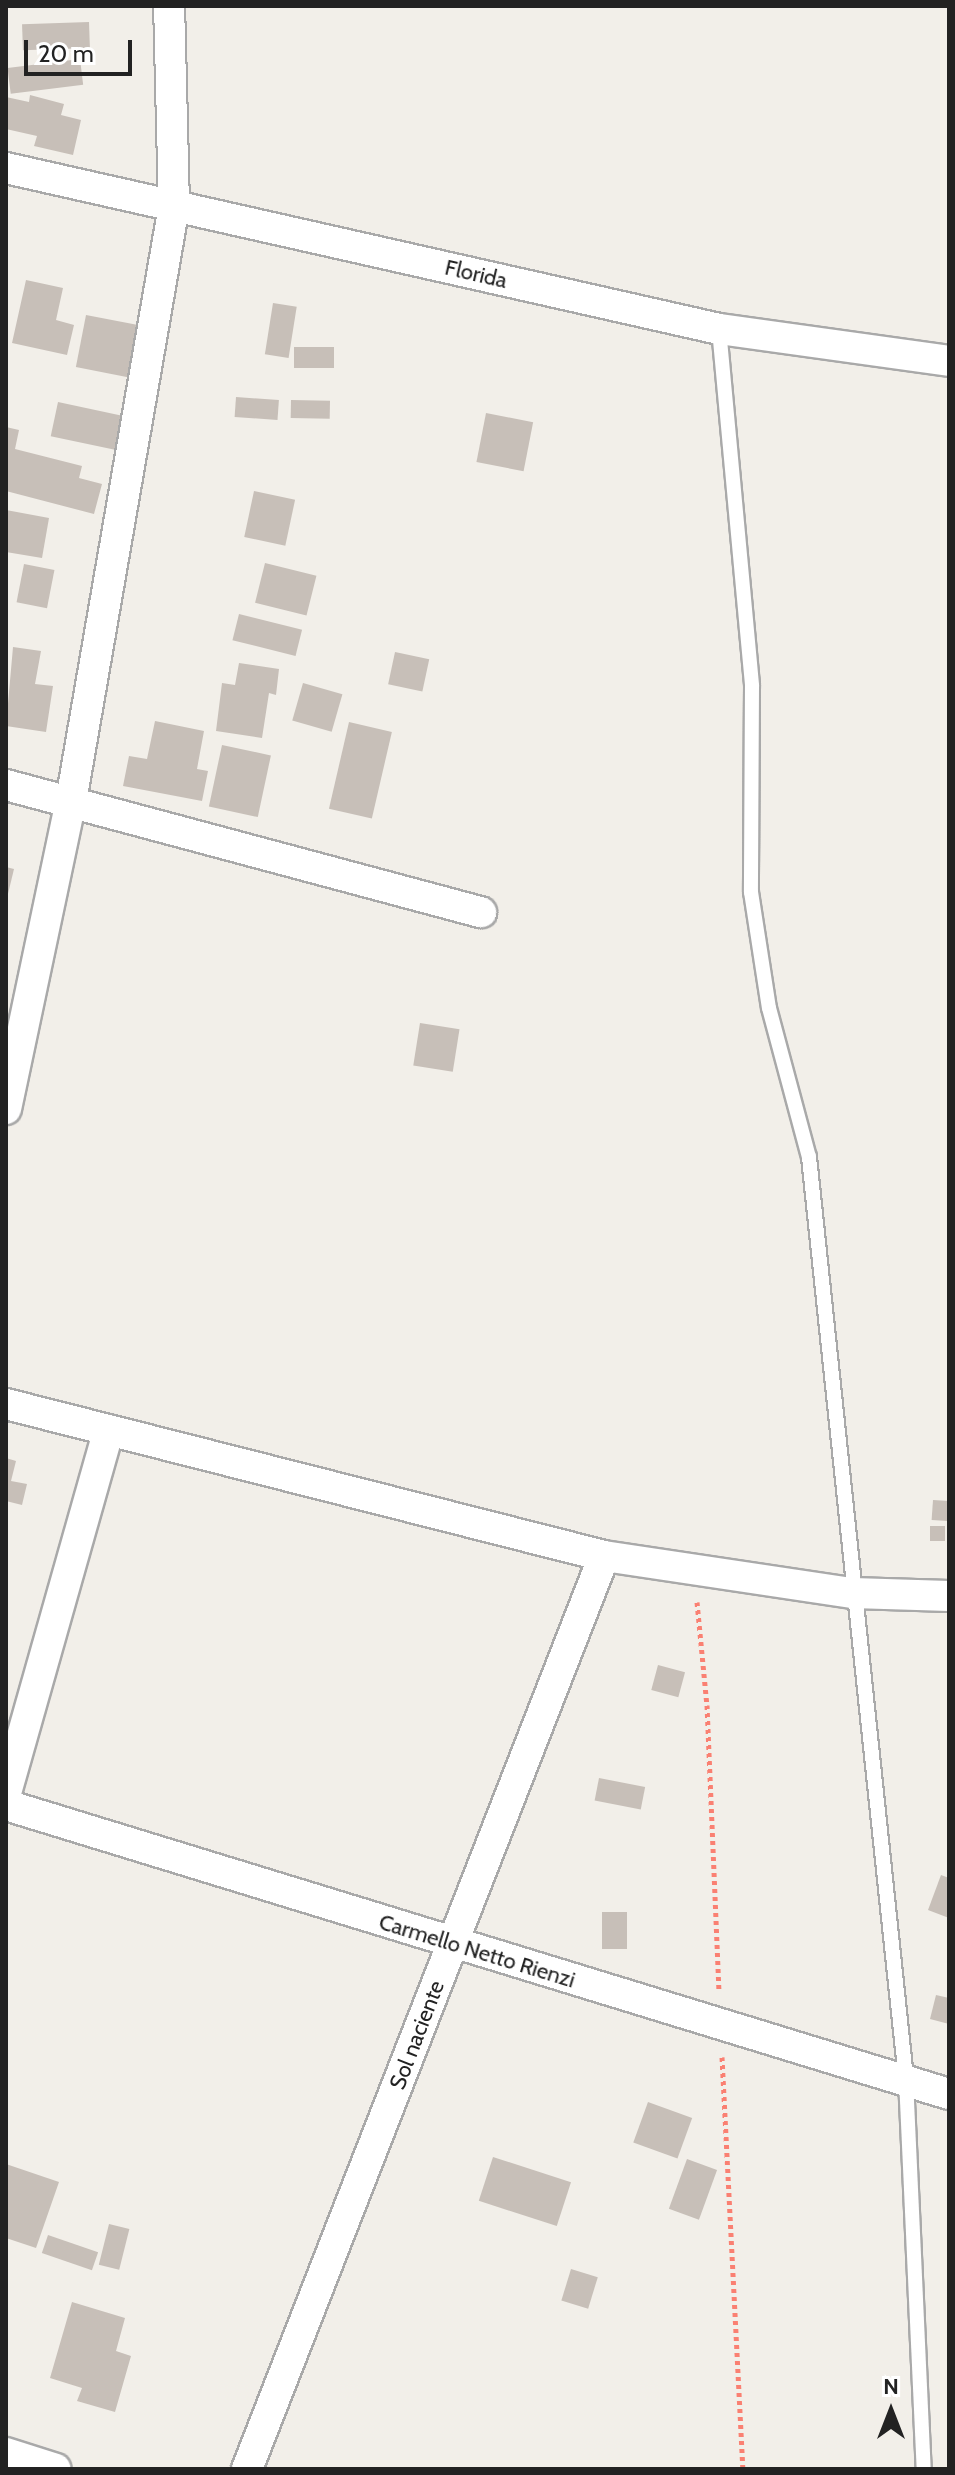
<!DOCTYPE html>
<html>
<head>
<meta charset="utf-8">
<style>
  body { margin:0 }
  #map { position:relative; width:955px; height:2475px; overflow:hidden; background:#f2efe9; font-family:Cabin,sans-serif }
  div>[style] { position:absolute }
  .building>* { inset:0; background:#c7bfb8; transform-origin:0 0 }
  .path>* { height:5px; margin-top:-2.5px; transform-origin:0; background:repeating-linear-gradient(90deg,#fa8072 0 4px,transparent 0 8px) }
  .roads { filter:drop-shadow(2px 0 #a9a9a9) drop-shadow(-2px 0 #a9a9a9) drop-shadow(0 2px #a9a9a9) drop-shadow(0 -2px #a9a9a9) }
  .service>* { height:14px; margin:-7px; padding:0 7px; transform-origin:7px; border-radius:7px; background:#fff }
  .minor>* { height:30px; margin:-15px; padding:0 15px; transform-origin:15px; border-radius:15px; background:#fff }
  span { translate:-50% -50%; white-space:nowrap; text-align:center; line-height:1.15; -webkit-text-stroke:8px #fff; paint-order:stroke }
  .street-label { font-size:22px; color:#222 }
  .frame { position:absolute; inset:0; border:8px solid #222; pointer-events:none }
  .north { position:absolute; left:851px; top:2371px; width:80px; height:80px; -webkit-text-stroke:6px #fff; paint-order:stroke; rotate:0deg; font-size:22px; font-weight:700; line-height:32px; text-align:center; color:#222 }
  .north::after { content:''; display:block; margin:auto; width:28px; height:36px; background:#222; clip-path:polygon(50% 0,100% 100%,50% 72%,0 100%) }
  .scale { position:absolute; left:24px; top:40px; width:108px; height:36px; box-sizing:border-box; border:4px solid #222; border-top:0; padding-left:10px; font-size:24px; line-height:28px; white-space:nowrap; color:#222; -webkit-text-stroke:6px #fff; paint-order:stroke }
</style>
</head>
<body>
<div id="map">
  <div class="building">
    <i style="left:89px;top:22px;width:26px;height:67px;rotate:88deg"></i>
    <i style="left:80px;top:59px;width:26px;height:73px;rotate:83deg"></i>
    <i style="clip-path:polygon(30px 95px,64px 104px,61px 115px,81px 120px,73px 155px,34px 146px,37px 136px,6px 129px,6px 97px,29px 102px)"></i>
    <i style="clip-path:polygon(26px 280px,63px 288px,56px 320px,74px 325px,67px 355px,12px 343px)"></i>
    <i style="left:273px;top:303px;width:24px;height:52px;rotate:9deg"></i>
    <i style="left:86px;top:315px;width:53px;height:53px;rotate:11deg"></i>
    <i style="left:294px;top:347px;width:40px;height:21px"></i>
    <i style="left:236px;top:397px;width:43px;height:20px;rotate:4deg"></i>
    <i style="left:291px;top:400px;width:39px;height:18px;rotate:1deg"></i>
    <i style="left:58px;top:402px;width:68px;height:35px;rotate:12deg"></i>
    <i style="left:486px;top:413px;width:48px;height:50px;rotate:11deg"></i>
    <i style="clip-path:polygon(6px 427px,19px 430px,15px 449px,82px 466px,79px 478px,102px 484px,94px 514px,6px 491px)"></i>
    <i style="left:254px;top:491px;width:42px;height:47px;rotate:12deg"></i>
    <i style="clip-path:polygon(6px 510px,49px 518px,42px 558px,6px 552px)"></i>
    <i style="left:265px;top:563px;width:53px;height:41px;rotate:14deg"></i>
    <i style="left:24px;top:564px;width:31px;height:39px;rotate:11deg"></i>
    <i style="left:239px;top:614px;width:65px;height:27px;rotate:14deg"></i>
    <i style="clip-path:polygon(13px 647px,41px 651px,35px 684px,53px 686px,46px 732px,6px 726px)"></i>
    <i style="left:395px;top:652px;width:35px;height:33px;rotate:12deg"></i>
    <i style="clip-path:polygon(239px 663px,279px 669px,276px 695px,269px 693px,262px 738px,216px 731px,222px 683px,235px 685px)"></i>
    <i style="left:303px;top:683px;width:41px;height:39px;rotate:16deg"></i>
    <i style="clip-path:polygon(155px 721px,204px 731px,197px 769px,208px 771px,202px 801px,123px 786px,129px 756px,147px 759px)"></i>
    <i style="left:349px;top:722px;width:44px;height:89px;rotate:13deg"></i>
    <i style="left:222px;top:745px;width:50px;height:63px;rotate:12deg"></i>
    <i style="clip-path:polygon(6px 867px,14px 869px,7px 898px,6px 898px)"></i>
    <i style="left:420px;top:1023px;width:40px;height:43px;rotate:9deg"></i>
    <i style="clip-path:polygon(6px 1458px,16px 1461px,11px 1481px,27px 1484px,22px 1505px,6px 1501px)"></i>
    <i style="left:933px;top:1500px;width:16px;height:20px;rotate:4deg"></i>
    <i style="left:930px;top:1526px;width:15px;height:15px"></i>
    <i style="left:658px;top:1665px;width:28px;height:26px;rotate:15deg"></i>
    <i style="left:599px;top:1778px;width:47px;height:23px;rotate:11deg"></i>
    <i style="clip-path:polygon(941px 1875px,949px 1878px,949px 1918px,928px 1910px)"></i>
    <i style="left:602px;top:1912px;width:25px;height:37px"></i>
    <i style="clip-path:polygon(936px 1995px,949px 1998px,949px 2024px,930px 2019px)"></i>
    <i style="left:648px;top:2102px;width:47px;height:43px;rotate:20deg"></i>
    <i style="left:493px;top:2157px;width:82px;height:46px;rotate:18deg"></i>
    <i style="left:687px;top:2159px;width:32px;height:53px;rotate:20deg"></i>
    <i style="clip-path:polygon(6px 2164px,59px 2182px,36px 2248px,6px 2238px)"></i>
    <i style="left:109px;top:2224px;width:21px;height:42px;rotate:14deg"></i>
    <i style="left:48px;top:2235px;width:53px;height:19px;rotate:19deg"></i>
    <i style="left:571px;top:2269px;width:28px;height:33px;rotate:17deg"></i>
    <i style="clip-path:polygon(72px 2302px,125px 2318px,116px 2351px,131px 2356px,115px 2412px,77px 2401px,82px 2388px,50px 2378px)"></i>
  </div>
  <div class="path">
    <i style="left:697px;top:1602px;width:103px;rotate:84.5deg"></i>
    <i style="left:707px;top:1705px;width:286px;rotate:87.6deg"></i>
    <i style="left:722px;top:2057px;width:413px;rotate:87.1deg"></i>
  </div>
  <div class="roads">
    <div class="service">
      <i style="left:719px;top:329px;width:359px;rotate:84.7deg"></i>
      <i style="left:752px;top:686px;width:206px;rotate:90.3deg"></i>
      <i style="left:751px;top:892px;width:117px;rotate:81.2deg"></i>
      <i style="left:769px;top:1008px;width:154px;rotate:75deg"></i>
      <i style="left:809px;top:1157px;width:927px;rotate:83.99deg"></i>
      <i style="left:906px;top:2079px;width:390px;rotate:87.4deg"></i>
    </div>
    <div class="minor">
      <i style="left:6px;top:168px;width:731px;rotate:12.72deg"></i>
      <i style="left:719px;top:329px;width:232px;rotate:7.9deg"></i>
      <i style="left:6px;top:785px;width:492px;rotate:15deg"></i>
      <i style="left:6px;top:1109px;width:315px;rotate:-78.1deg"></i>
      <i style="left:71px;top:801px;width:604px;rotate:-80.18deg"></i>
      <i style="left:174px;top:206px;width:200px;rotate:-91.4deg"></i>
      <i style="left:6px;top:1404px;width:617px;rotate:14.26deg"></i>
      <i style="left:604px;top:1556px;width:252px;rotate:8.5deg"></i>
      <i style="left:853px;top:1593px;width:96px;rotate:1.8deg"></i>
      <i style="left:6px;top:1793px;width:377px;rotate:-74.2deg"></i>
      <i style="left:6px;top:1805px;width:986px;rotate:17.04deg"></i>
      <i style="left:6px;top:2453px;width:52px;rotate:17.7deg"></i>
      <i style="left:247px;top:2469px;width:980px;rotate:-68.64deg"></i>
    </div>
  </div>
  <div class="street-label">
    <span style="left:476px;top:274px;rotate:13deg">Florida</span>
    <span style="left:477px;top:1951px;rotate:17deg">Carmello Netto Rienzi</span>
    <span style="left:417px;top:2035px;rotate:-69deg">Sol naciente</span>
  </div>
  <div class="frame"></div>
  <div class="north">N</div>
  <div class="scale">20 m</div>
</div>
</body>
</html>
